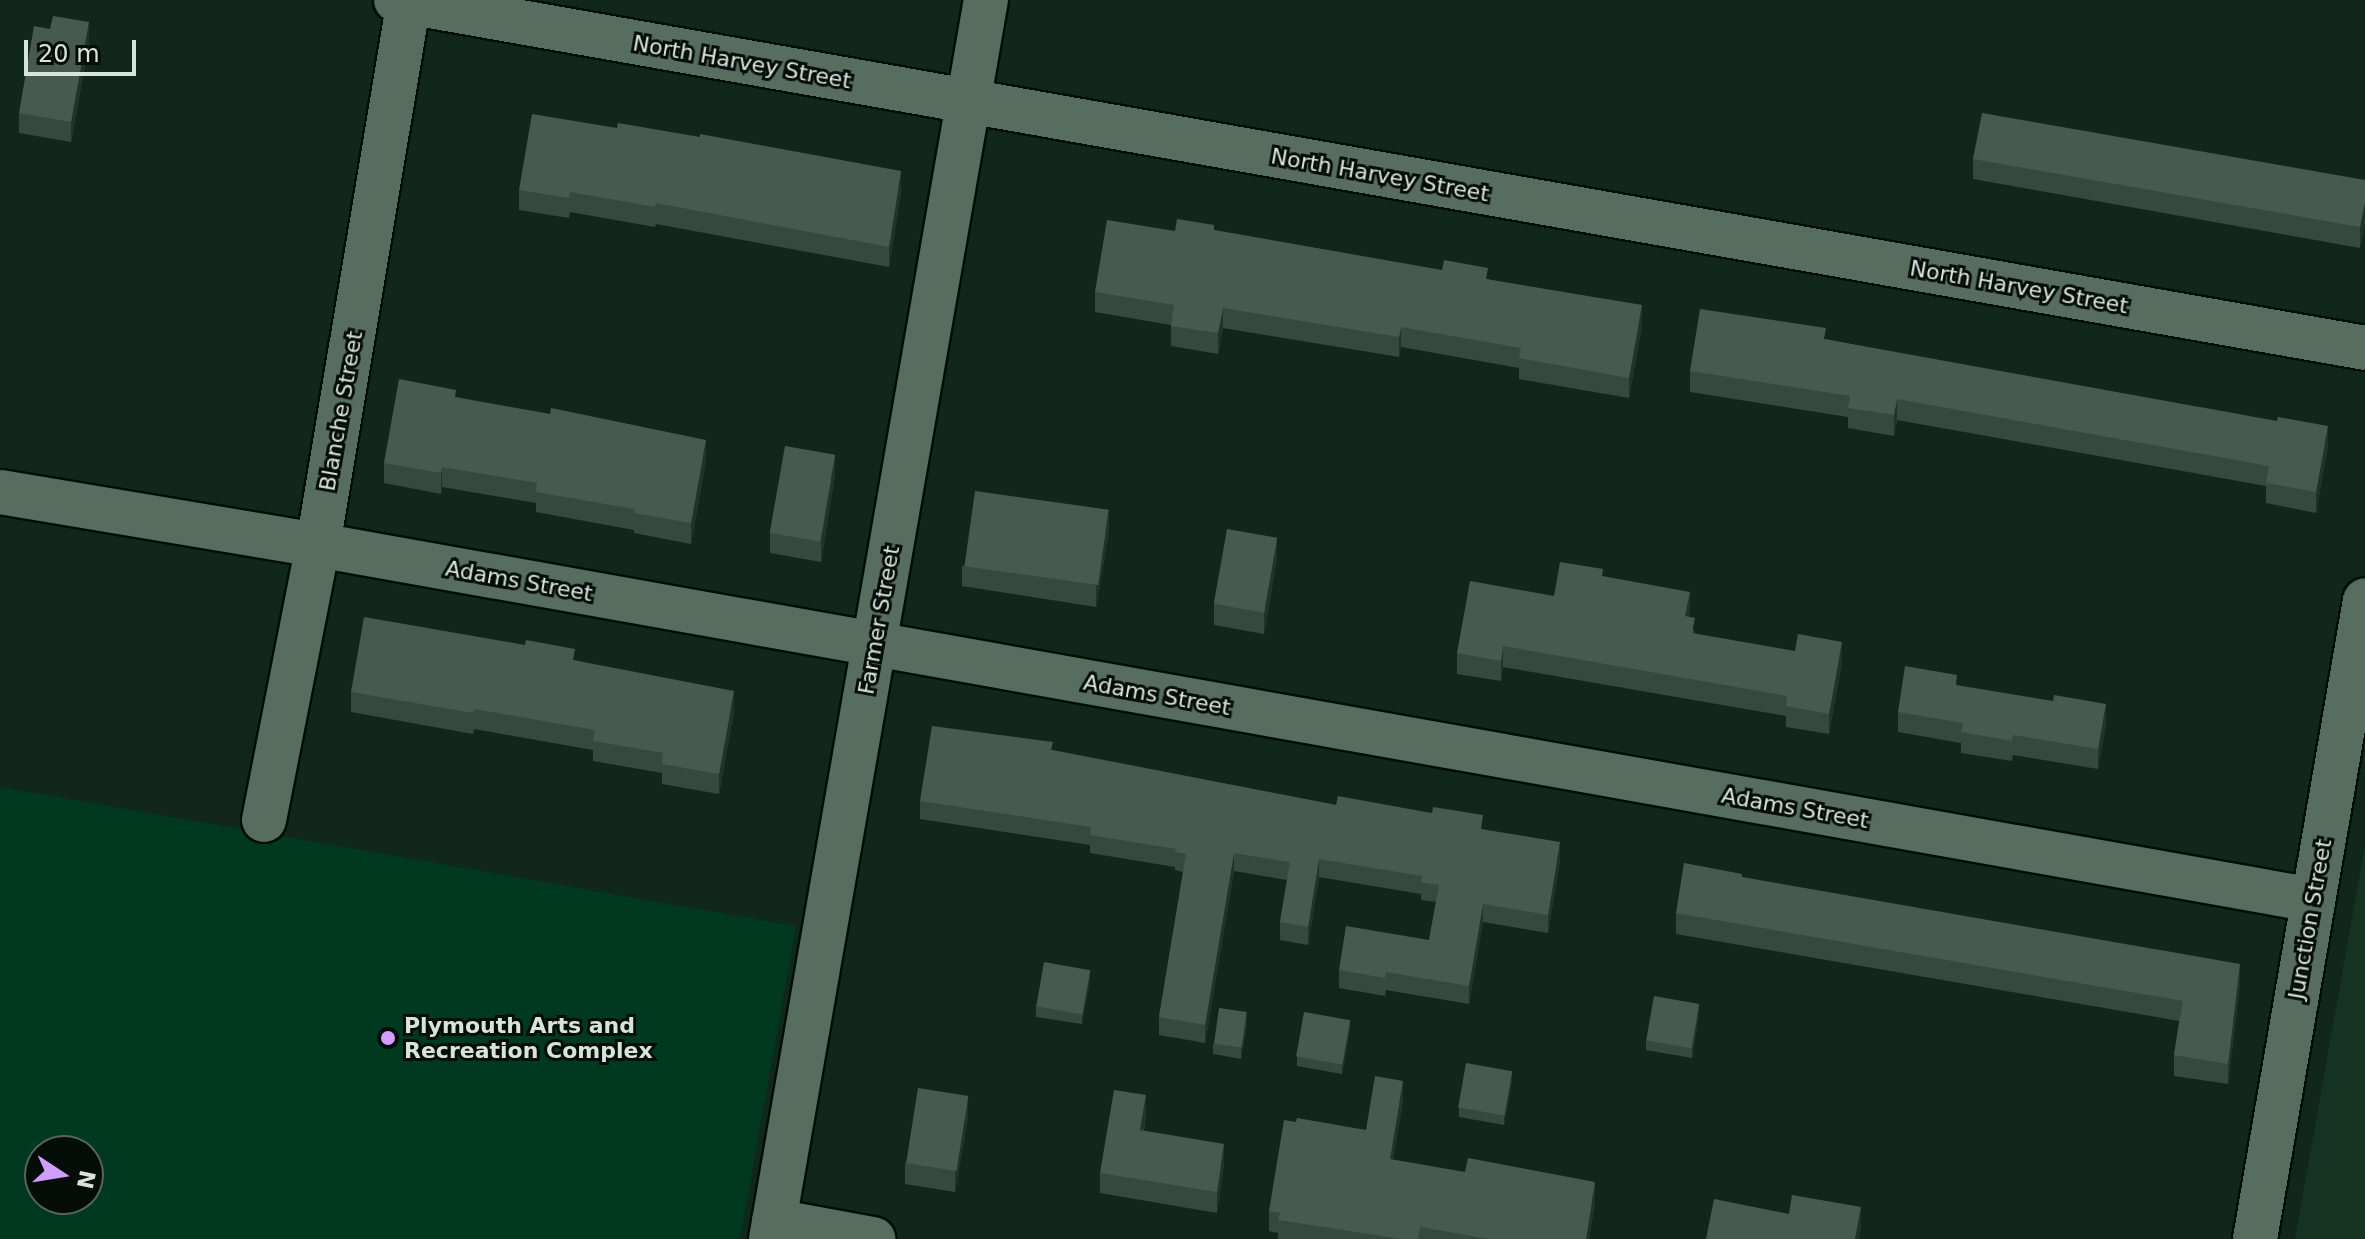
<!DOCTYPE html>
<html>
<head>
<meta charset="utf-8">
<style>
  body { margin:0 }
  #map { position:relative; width:2365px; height:1239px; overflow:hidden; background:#12271b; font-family:"DejaVu Sans",sans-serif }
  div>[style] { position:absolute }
  .built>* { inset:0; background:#163223 }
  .green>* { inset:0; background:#003920 }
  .roads { filter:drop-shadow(2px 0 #000f06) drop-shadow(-2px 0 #000f06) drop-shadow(0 2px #000f06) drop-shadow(0 -2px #000f06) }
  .minor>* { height:44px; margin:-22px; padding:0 22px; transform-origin:22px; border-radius:22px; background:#566d5f }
  .wall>* { inset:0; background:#354a3e }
  .shaded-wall>* { inset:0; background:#203529 }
  .building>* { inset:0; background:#475a4f; transform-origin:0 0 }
  .dots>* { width:22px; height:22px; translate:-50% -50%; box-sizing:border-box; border:4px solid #050d08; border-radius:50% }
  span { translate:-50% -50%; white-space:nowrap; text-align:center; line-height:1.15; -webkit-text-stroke:6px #050d08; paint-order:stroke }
  .street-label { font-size:22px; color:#d7e4dc }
  .poi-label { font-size:22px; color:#d7e4dc; font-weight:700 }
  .left { translate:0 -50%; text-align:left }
  .north { position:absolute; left:24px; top:1135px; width:80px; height:80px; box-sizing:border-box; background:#050d08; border:2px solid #59635d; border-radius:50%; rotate:102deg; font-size:22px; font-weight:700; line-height:32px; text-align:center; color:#d7e4dc }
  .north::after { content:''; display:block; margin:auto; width:28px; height:36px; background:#d19dfe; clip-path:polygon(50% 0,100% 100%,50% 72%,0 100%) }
  .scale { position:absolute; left:24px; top:40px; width:112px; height:36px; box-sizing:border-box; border:4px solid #d7e4dc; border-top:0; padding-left:10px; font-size:24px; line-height:28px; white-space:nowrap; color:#d7e4dc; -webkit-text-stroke:6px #050d08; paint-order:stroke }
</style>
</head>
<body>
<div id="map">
  <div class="built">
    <i style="clip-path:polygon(2365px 845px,2365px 1239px,2295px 1239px)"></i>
  </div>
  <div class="green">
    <i style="clip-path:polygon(evenodd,0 787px,796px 926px,740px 1239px,0 1239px,0 787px,40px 1151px,88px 1151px,88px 1199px,40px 1199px,40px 1151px)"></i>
  </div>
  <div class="roads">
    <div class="minor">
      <i style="left:396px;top:0;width:2000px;rotate:10.02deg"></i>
      <i style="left:0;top:492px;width:322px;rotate:9.5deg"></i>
      <i style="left:318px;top:545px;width:2026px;rotate:10.09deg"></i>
      <i style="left:264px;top:820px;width:280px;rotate:-78.9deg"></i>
      <i style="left:318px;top:545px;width:553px;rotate:-80.52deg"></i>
      <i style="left:774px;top:1221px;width:101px;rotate:10.3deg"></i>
      <i style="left:771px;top:1239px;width:1258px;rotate:-80.16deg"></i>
      <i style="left:2255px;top:1239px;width:648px;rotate:-80.23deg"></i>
    </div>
  </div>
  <div class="wall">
    <i style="clip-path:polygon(89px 42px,71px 142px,19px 133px,19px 113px)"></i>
    <i style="clip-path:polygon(1973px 159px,2365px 180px,2360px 248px,1973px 179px)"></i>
    <i style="clip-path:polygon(519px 190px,901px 192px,889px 267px,656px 224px,655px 227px,570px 212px,569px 218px,519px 210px)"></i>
    <i style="clip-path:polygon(1214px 230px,1488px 279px,1642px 326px,1629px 398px,1519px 379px,1519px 368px,1401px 347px,1399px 357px,1223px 328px,1218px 354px,1171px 346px,1171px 325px,1095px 312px,1095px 292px,1175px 231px)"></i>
    <i style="clip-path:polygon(1826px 339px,2328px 446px,2316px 513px,2266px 503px,2266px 486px,1897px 420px,1894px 436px,1848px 428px,1848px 417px,1690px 392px,1690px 371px)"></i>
    <i style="clip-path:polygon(456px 397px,706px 460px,691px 544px,634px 533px,634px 530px,536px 512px,536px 503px,442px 487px,441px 494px,384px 483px,384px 463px)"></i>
    <i style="clip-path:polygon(835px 475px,821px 562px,770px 553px,770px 533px)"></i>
    <i style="clip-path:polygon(1109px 531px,1096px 607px,962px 586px,962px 566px)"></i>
    <i style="clip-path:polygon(1277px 558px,1264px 634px,1214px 625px,1214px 604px)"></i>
    <i style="clip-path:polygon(1603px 576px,1690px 612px,1689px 617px,1695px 634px,1842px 662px,1829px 734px,1786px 727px,1786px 716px,1503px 667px,1501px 681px,1457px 674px,1457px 653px,1554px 596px)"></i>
    <i style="clip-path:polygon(575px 660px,734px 711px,719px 794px,662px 784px,662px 773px,593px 761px,593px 750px,474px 729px,473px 734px,351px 712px,351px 692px)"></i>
    <i style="clip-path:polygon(1957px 685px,2106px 724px,2098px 769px,2013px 755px,2012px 761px,1961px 753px,1961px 743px,1898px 732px,1898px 712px)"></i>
    <i style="clip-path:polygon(1053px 750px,1336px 805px,1483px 829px,1560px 860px,1548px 933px,1483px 922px,1469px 1004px,1386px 990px,1385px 996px,1339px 988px,1339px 970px,1429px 940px,1436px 902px,1421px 900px,1421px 894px,1319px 877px,1308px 945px,1280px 940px,1280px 922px,1287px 880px,1234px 871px,1205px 1043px,1159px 1035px,1159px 1017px,1183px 872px,1175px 870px,1175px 867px,1090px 853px,1090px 845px,920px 819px,920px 801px)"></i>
    <i style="clip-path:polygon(1742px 877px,2240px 984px,2228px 1084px,2174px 1076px,2174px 1055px,2179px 1021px,1676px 934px,1676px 913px)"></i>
    <i style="clip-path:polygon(1090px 980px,1082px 1024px,1036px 1017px,1036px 1006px)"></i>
    <i style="clip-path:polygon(1699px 1014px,1692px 1058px,1646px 1050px,1646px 1040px)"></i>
    <i style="clip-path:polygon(1247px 1023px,1241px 1059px,1213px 1054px,1213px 1044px)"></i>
    <i style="clip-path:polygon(1350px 1030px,1342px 1074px,1297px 1066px,1297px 1056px)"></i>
    <i style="clip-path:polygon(1512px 1081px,1504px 1125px,1459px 1117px,1459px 1107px)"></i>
    <i style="clip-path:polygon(1403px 1101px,1393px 1160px,1595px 1202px,1589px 1239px,1278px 1239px,1278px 1233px,1269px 1231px,1269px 1211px,1296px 1122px,1366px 1130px)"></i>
    <i style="clip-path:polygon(1146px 1115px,1144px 1131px,1224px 1164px,1217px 1213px,1100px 1193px,1100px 1173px)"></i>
    <i style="clip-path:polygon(968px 1117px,955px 1192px,905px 1184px,905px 1163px)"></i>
  </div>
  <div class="shaded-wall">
    <i style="clip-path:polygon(89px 22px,89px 42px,71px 142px,71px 122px)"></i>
    <i style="clip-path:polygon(901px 171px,901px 192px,889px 267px,889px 247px)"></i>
    <i style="clip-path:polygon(2365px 203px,2365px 223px,2360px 248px,2360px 227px)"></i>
    <i style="clip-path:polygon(1642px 305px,1642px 326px,1629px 398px,1629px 378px)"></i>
    <i style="clip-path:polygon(1223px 308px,1223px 328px,1218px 354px,1218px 333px)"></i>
    <i style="clip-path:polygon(1401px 327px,1401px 347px,1399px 357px,1399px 337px)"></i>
    <i style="clip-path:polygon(1897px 399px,1897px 420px,1894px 436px,1894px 415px)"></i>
    <i style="clip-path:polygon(2328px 426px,2328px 446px,2316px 513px,2316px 492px)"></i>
    <i style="clip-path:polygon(706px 440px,706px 460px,691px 544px,691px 523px)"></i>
    <i style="clip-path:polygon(835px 455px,835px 475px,821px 562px,821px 542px)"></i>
    <i style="clip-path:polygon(442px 467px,442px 487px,441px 494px,441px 473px)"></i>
    <i style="clip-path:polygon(1109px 511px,1109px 531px,1096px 607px,1096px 586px)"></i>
    <i style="clip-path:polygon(1277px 538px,1277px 558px,1264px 634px,1264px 613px)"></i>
    <i style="clip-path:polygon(1690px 592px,1690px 612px,1685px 637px,1685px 616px)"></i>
    <i style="clip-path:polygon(1842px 642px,1842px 662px,1829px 734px,1829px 714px)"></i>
    <i style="clip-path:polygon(1503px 646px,1503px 667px,1501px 681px,1501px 661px)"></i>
    <i style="clip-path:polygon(734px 691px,734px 711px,719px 794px,719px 774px)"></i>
    <i style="clip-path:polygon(2106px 704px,2106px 724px,2098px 769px,2098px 749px)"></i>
    <i style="clip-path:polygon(1560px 842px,1560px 860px,1548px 933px,1548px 915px)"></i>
    <i style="clip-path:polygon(1234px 853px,1234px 871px,1205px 1043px,1205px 1025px)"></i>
    <i style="clip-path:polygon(1319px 859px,1319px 877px,1308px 945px,1308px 927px)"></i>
    <i style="clip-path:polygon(1483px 904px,1483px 922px,1469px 1004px,1469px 986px)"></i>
    <i style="clip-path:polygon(2240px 964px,2240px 984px,2228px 1084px,2228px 1064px)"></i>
    <i style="clip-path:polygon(1090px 970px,1090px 980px,1082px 1024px,1082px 1014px)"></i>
    <i style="clip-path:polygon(1699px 1004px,1699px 1014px,1692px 1058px,1692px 1048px)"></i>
    <i style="clip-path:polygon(1247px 1012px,1247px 1023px,1241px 1059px,1241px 1049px)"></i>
    <i style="clip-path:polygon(1350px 1020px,1350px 1030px,1342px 1074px,1342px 1064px)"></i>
    <i style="clip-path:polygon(1512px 1071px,1512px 1081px,1504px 1125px,1504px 1115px)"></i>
    <i style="clip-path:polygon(1403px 1081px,1403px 1101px,1390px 1179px,1390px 1159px)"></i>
    <i style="clip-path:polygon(1146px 1095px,1146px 1115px,1140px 1151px,1140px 1130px)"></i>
    <i style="clip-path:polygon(968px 1096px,968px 1117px,955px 1192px,955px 1172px)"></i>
    <i style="clip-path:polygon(1224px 1144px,1224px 1164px,1217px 1213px,1217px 1192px)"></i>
    <i style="clip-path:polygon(1595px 1182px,1595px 1202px,1589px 1239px,1586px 1239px)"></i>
    <i style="clip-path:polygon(1861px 1207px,1861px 1227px,1859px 1239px,1855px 1239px)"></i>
  </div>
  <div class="building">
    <i style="clip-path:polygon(53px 16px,89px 22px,71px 122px,19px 113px,34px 26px,50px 29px)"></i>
    <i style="clip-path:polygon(1982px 113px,2365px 180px,2365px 203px,2360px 227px,1973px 159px)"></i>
    <i style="clip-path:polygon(532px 114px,617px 128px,618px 123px,700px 137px,700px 134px,901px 171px,889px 247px,656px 203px,655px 207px,570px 192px,569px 198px,519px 190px)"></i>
    <i style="clip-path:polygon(1177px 219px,1214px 225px,1214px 230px,1442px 270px,1444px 260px,1488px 268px,1486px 279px,1642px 305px,1629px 378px,1519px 358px,1521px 348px,1401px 327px,1399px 337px,1223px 308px,1218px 333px,1171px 326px,1174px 305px,1095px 292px,1107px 220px,1175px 231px)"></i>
    <i style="clip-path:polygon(1700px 309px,1826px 328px,1824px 339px,2277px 421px,2278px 417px,2328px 426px,2316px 492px,2266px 483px,2269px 466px,1897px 399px,1894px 415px,1848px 408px,1850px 396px,1690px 371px)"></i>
    <i style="clip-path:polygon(399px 379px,456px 390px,455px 397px,550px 414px,551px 408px,706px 440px,691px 523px,634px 513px,634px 509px,536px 492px,537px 483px,442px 467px,441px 473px,384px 463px)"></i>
    <i style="left:785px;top:446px;width:51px;height:88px;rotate:10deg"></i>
    <i style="left:975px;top:491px;width:135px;height:76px;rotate:8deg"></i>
    <i style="left:1227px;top:529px;width:51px;height:76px;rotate:10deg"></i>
    <i style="clip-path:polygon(1560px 562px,1603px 569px,1602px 576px,1690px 592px,1685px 616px,1695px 618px,1692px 633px,1795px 651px,1798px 634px,1842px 642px,1829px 714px,1786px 706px,1787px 696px,1503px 646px,1501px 661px,1457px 653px,1470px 581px,1554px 596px)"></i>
    <i style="clip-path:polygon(364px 617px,525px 645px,526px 640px,575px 649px,573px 660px,734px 691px,719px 774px,662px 764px,663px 753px,593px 741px,595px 730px,474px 709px,473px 713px,351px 692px)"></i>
    <i style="clip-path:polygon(1905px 666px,1957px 675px,1956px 685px,2053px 701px,2054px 695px,2106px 704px,2098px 749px,2013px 735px,2012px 741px,1961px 732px,1963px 723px,1898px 712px)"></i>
    <i style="clip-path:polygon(932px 726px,1053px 742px,1051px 750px,1336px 805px,1338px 796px,1432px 813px,1433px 807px,1483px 815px,1481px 829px,1560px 842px,1548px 915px,1483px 904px,1469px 986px,1386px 972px,1385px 978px,1339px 970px,1346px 926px,1429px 940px,1439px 885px,1421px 882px,1422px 876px,1319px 859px,1308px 927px,1280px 922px,1290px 862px,1234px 853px,1205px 1025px,1159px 1017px,1186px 854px,1175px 852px,1176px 849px,1090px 835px,1091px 827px,920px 801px)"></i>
    <i style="clip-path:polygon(1684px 863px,1742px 874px,1742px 877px,2240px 964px,2228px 1064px,2174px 1055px,2183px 1001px,1676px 913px)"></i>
    <i style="left:1044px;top:962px;width:47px;height:45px;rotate:10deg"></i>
    <i style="left:1654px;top:996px;width:46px;height:45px;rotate:10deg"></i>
    <i style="left:1219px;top:1008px;width:28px;height:36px;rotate:8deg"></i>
    <i style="left:1304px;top:1012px;width:47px;height:45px;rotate:10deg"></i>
    <i style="left:1466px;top:1063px;width:47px;height:45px;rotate:10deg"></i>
    <i style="clip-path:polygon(1375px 1076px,1403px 1081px,1390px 1159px,1465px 1172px,1468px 1158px,1595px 1182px,1586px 1239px,1490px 1239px,1420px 1227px,1418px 1239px,1402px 1239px,1278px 1220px,1280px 1213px,1269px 1211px,1284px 1120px,1296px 1122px,1297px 1118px,1366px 1130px)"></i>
    <i style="left:918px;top:1088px;width:51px;height:76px;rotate:9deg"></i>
    <i style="clip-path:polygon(1114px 1090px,1146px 1095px,1140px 1130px,1224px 1144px,1217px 1192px,1100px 1173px)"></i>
    <i style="clip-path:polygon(1792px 1195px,1861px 1207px,1855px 1239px,1706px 1239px,1714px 1199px,1789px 1214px)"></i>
  </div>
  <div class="dots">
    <i style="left:388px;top:1038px;background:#d19dfe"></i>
  </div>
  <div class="street-label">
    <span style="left:742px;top:62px;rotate:10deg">North Harvey Street</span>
    <span style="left:1380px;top:175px;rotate:10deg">North Harvey Street</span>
    <span style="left:2019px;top:287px;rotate:10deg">North Harvey Street</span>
    <span style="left:341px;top:411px;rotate:-80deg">Blanche Street</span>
    <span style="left:519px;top:581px;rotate:10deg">Adams Street</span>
    <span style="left:879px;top:620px;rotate:-80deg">Farmer Street</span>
    <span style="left:1157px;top:695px;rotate:10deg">Adams Street</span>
    <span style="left:1795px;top:808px;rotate:10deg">Adams Street</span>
    <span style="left:2310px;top:919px;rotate:-80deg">Junction Street</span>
  </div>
  <div class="poi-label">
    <span class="left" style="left:404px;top:1038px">Plymouth Arts and<br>Recreation Complex</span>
  </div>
  <div class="north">N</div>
  <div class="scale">20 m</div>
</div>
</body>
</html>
